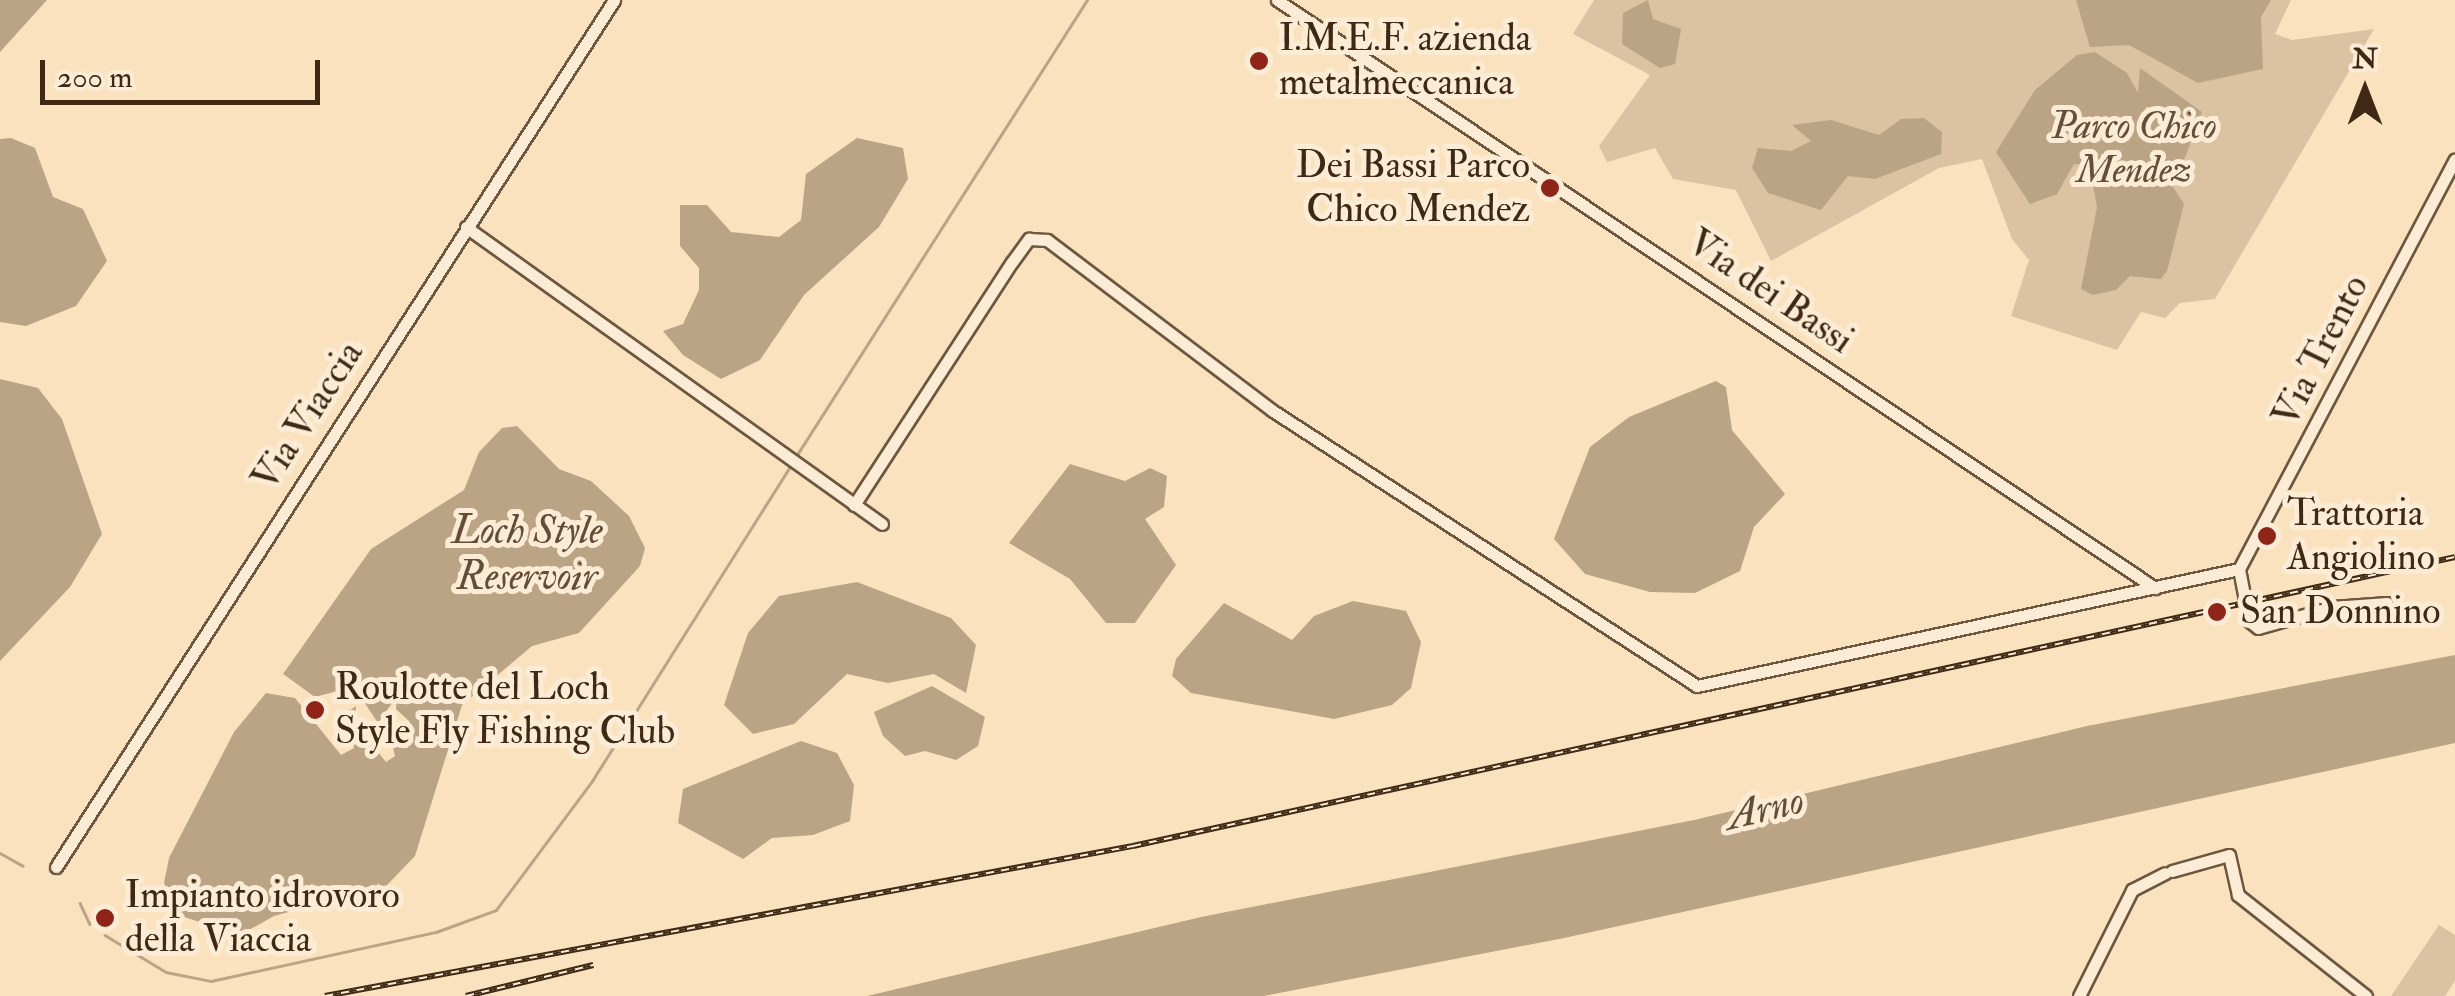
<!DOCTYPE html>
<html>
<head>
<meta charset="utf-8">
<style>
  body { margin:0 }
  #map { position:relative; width:2455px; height:996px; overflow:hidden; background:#fbe2bf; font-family:"IM FELL Double Pica",serif }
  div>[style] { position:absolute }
  .green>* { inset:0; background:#dbc2a2 }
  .water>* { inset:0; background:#bba385 }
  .stream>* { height:2.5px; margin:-1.25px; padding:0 1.25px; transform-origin:1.25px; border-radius:1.25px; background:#bba385 }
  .roads { filter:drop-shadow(2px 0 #6e563f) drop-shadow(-2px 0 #6e563f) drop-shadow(0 2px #6e563f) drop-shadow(0 -2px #6e563f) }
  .minor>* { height:11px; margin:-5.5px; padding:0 5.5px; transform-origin:5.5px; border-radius:5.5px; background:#fcecd5 }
  .rail>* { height:6px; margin-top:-3px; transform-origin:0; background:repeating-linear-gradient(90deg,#fcecd5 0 8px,#3f2814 0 16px); box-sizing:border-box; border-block:2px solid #3f2814 }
  .dots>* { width:28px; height:28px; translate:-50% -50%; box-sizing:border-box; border:5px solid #fcecd5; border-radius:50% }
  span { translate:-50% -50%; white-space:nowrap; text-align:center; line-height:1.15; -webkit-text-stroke:10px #fcecd5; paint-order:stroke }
  .poi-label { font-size:38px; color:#3f2814 }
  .left { translate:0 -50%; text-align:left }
  .right { translate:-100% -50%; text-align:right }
  .park-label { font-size:38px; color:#664e38; font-style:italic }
  .street-label { font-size:38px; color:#3f2814 }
  .water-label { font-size:40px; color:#644d36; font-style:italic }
  .north { position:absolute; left:2315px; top:40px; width:100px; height:100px; -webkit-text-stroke:8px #fcecd5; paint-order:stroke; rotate:0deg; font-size:28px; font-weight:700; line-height:40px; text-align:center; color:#3f2814 }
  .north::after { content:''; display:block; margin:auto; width:35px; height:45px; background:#3f2814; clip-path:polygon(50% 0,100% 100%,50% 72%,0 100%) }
  .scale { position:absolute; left:40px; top:60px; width:280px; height:45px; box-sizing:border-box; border:5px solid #3f2814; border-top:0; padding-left:12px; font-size:30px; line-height:35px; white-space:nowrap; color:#3f2814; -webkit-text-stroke:8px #fcecd5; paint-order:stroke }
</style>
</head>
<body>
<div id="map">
  <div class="green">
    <i style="clip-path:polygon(1594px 0,2291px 0,2275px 34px,2292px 40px,2374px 29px,2215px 299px,2180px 303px,2165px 318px,2141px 312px,2117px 350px,2011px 316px,2029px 260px,2012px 239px,1982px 159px,1939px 168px,1771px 261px,1736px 190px,1673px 179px,1655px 148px,1607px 162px,1599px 146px,1650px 75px,1573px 34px)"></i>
    <i style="clip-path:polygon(2439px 925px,2455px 935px,2455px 981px,2445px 996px,2391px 996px)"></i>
  </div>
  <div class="water">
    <i style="clip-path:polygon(0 0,47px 0,0 52px)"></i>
    <i style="clip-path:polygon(1648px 0,1653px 19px,1681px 29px,1675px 64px,1660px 68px,1622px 44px,1623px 13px)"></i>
    <i style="clip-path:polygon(2076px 0,2271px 0,2261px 17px,2263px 69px,2198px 83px,2129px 45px,2090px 47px)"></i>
    <i style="clip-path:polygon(2095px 52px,2127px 73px,2138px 93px,2140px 68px,2202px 112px,2183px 163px,2166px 176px,2184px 204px,2167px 271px,2161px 279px,2130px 276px,2116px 290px,2093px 295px,2081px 289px,2097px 207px,2089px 165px,2074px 164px,2057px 194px,2030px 204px,1996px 152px,2035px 90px,2077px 55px)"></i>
    <i style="clip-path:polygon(1924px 118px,1942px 132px,1941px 154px,1875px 179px,1848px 176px,1821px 210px,1768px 193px,1752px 168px,1758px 148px,1791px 151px,1811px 141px,1792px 125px,1831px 120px,1879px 135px,1901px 119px)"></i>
    <i style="clip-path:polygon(11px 138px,35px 148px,53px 197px,83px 209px,107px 261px,76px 306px,26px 326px,0 322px,0 139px)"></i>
    <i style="clip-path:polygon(857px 138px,903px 148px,908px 179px,879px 227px,804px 295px,760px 360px,721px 379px,683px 355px,663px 331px,683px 324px,699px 290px,699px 268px,680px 246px,680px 205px,707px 205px,731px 232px,779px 237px,801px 220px,806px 174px)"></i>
    <i style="clip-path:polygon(0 379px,38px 388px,62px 419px,102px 534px,70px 587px,0 661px)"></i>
    <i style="clip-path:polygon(1716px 381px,1726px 387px,1732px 430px,1785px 494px,1754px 527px,1740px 571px,1695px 593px,1650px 592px,1585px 574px,1554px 539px,1590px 447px,1629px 417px)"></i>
    <i style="clip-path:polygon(517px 426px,559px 469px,591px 481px,629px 516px,645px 548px,640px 566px,579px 633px,532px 646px,462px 705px,415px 856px,387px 885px,274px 916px,240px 935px,178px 915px,164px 883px,169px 858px,234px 732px,266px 693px,295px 698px,341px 755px,354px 748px,342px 716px,356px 706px,355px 721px,376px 726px,366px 737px,386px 762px,395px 756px,391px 739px,408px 746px,410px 722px,396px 709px,397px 696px,378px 723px,364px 702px,376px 690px,371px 682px,315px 697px,283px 674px,371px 549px,464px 490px,479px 452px,502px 428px)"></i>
    <i style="clip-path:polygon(1070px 464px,1125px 481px,1150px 468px,1167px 476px,1164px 507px,1145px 519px,1176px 565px,1135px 623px,1106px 623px,1070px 579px,1009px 543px)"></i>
    <i style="clip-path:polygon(857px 582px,951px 618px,976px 645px,966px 693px,934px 674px,888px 683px,847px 674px,794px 724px,753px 734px,724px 705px,748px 633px,779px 596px)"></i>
    <i style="clip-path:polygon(1353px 601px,1406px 611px,1421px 642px,1411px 688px,1392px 705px,1334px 719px,1191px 693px,1172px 676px,1176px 659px,1224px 603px,1292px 640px,1314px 616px)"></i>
    <i style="clip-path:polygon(2455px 655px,2455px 743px,1564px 938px,1264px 996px,867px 996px,1201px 917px,1694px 820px,2087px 726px)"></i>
    <i style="clip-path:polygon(932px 686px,985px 717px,978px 746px,956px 760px,925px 751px,905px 756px,883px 736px,874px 712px)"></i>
    <i style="clip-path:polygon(801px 741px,837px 753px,854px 785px,850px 821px,813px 835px,772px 838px,743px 859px,678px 823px,683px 789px)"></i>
  </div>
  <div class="stream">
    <i style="left:795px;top:458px;width:543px;rotate:-57.48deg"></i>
    <i style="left:0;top:853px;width:26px;rotate:29deg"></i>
    <i style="left:80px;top:903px;width:23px;rotate:65deg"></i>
    <i style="left:105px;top:935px;width:71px;rotate:31.2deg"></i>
    <i style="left:166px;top:972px;width:46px;rotate:11.3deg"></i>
    <i style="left:211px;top:981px;width:230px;rotate:-12.3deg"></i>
    <i style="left:436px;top:932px;width:64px;rotate:-20.1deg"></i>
    <i style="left:496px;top:910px;width:161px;rotate:-53.3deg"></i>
    <i style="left:592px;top:781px;width:373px;rotate:-57.8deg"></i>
  </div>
  <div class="roads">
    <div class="minor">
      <i style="left:1277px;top:0;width:1057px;rotate:33.81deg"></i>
      <i style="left:466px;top:227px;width:511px;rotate:35.52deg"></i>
      <i style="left:854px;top:505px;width:290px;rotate:-57deg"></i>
      <i style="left:1012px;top:262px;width:29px;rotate:-54deg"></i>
      <i style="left:1029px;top:239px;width:18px;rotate:3deg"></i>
      <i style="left:1047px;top:240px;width:283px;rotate:37.1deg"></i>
      <i style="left:1273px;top:411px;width:505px;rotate:32.97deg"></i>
      <i style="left:1697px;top:686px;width:554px;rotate:-12.18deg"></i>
      <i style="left:2239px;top:569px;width:463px;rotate:-62.2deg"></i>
      <i style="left:2239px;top:569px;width:32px;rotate:79deg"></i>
      <i style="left:2249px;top:621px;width:11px;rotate:38deg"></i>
      <i style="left:2258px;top:628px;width:77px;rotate:-15.8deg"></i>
      <i style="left:2332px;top:607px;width:55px;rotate:-4.2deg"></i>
      <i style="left:56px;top:867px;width:1031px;rotate:-57.23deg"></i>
      <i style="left:2172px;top:871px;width:59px;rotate:-15.7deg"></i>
      <i style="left:2229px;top:855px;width:41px;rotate:77.3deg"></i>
      <i style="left:2238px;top:895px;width:163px;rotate:38.3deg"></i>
      <i style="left:2079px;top:996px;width:119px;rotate:-63.4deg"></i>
      <i style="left:2132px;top:890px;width:37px;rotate:-27deg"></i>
    </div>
  </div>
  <div class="rail">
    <i style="left:325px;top:996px;width:822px;rotate:-10.52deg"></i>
    <i style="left:1133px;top:846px;width:1353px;rotate:-12.33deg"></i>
    <i style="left:466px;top:996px;width:131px;rotate:-13.7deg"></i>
  </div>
  <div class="dots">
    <i style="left:1259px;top:61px;background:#8f2418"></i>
    <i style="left:1550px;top:188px;background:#8f2418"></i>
    <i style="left:2267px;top:536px;background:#8f2418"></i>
    <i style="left:2217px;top:612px;background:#8f2418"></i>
    <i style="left:315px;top:710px;background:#8f2418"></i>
    <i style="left:105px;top:918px;background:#8f2418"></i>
  </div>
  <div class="poi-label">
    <span class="left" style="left:1279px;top:61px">I.M.E.F. azienda<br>metalmeccanica</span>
    <span class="right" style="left:1530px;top:188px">Dei Bassi Parco<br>Chico Mendez</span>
    <span class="left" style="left:2287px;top:536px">Trattoria<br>Angiolino</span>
    <span class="left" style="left:2240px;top:612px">San Donnino</span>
    <span class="left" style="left:335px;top:710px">Roulotte del Loch<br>Style Fly Fishing Club</span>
    <span class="left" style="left:125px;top:918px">Impianto idrovoro<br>della Viaccia</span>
  </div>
  <div class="park-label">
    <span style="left:2134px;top:149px">Parco Chico<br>Mendez</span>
  </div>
  <div class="street-label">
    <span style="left:1770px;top:292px;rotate:34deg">Via dei Bassi</span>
    <span style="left:2321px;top:351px;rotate:-63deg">Via Trento</span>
    <span style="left:308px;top:416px;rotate:-57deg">Via Viaccia</span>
  </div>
  <div class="water-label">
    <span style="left:527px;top:554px">Loch Style<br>Reservoir</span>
    <span style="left:1765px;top:809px;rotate:-13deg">Arno</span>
  </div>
  <div class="north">N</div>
  <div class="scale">200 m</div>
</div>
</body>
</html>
